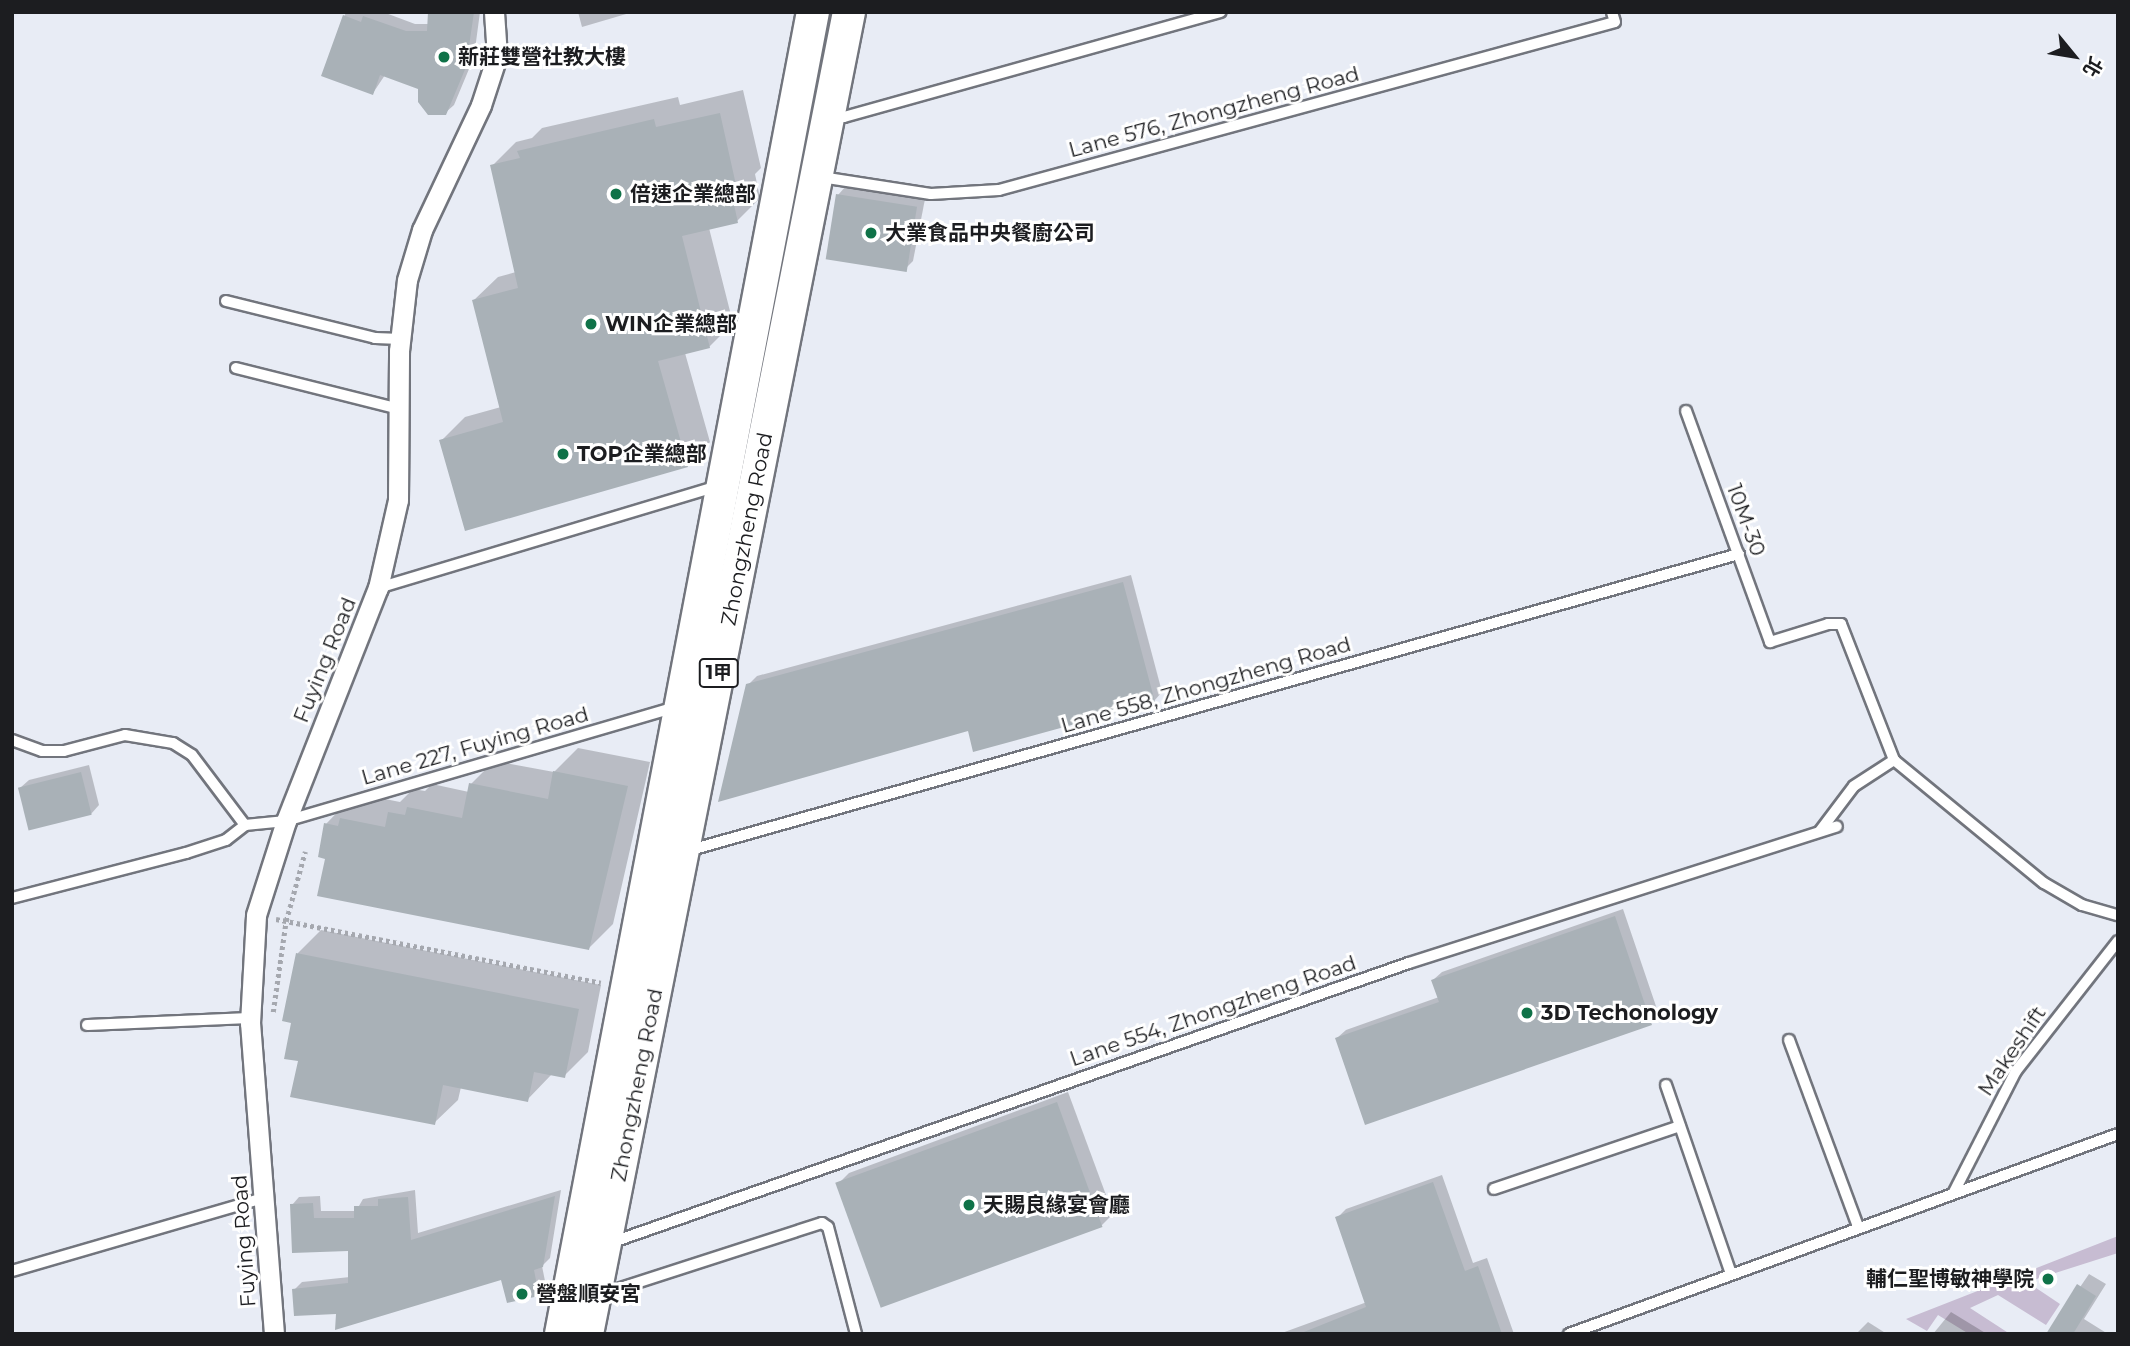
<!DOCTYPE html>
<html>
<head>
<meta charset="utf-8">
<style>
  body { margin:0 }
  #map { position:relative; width:2130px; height:1346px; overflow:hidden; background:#e8ecf5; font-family:Montserrat,"Noto Sans TC",sans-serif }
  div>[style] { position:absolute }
  .green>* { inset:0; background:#c7bcd2 }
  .shadow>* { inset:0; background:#0003 }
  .building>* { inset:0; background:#a9b1b7; transform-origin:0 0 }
  .path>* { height:4.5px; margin-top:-2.25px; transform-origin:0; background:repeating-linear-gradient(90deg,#a5a8af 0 3.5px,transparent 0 7px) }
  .roads { filter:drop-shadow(2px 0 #72757d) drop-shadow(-2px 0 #72757d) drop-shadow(0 2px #72757d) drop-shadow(0 -2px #72757d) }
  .lane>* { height:10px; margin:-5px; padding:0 5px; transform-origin:5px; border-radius:5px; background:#fff }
  .street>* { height:19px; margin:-9.5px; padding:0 9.5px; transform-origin:9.5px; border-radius:9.5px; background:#fff }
  .primary>* { height:32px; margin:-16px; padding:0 16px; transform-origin:16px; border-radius:16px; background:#fff }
  .dots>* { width:19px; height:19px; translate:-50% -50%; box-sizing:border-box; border:4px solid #fff; border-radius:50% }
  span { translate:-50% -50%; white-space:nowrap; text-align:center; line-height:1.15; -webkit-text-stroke:6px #fff; paint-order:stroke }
  .shield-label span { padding:2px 5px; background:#fff; border:2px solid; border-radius:5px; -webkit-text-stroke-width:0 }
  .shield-label { font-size:19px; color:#1c1d20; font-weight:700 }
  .poi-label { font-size:21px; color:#1c1d20; font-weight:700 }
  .left { translate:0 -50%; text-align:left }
  .right { translate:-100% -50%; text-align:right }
  .street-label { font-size:21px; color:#1c1d20 }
  .frame { position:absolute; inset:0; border:14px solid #1c1d20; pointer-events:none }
  .north { position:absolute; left:2039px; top:21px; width:70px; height:70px; -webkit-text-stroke:5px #fff; paint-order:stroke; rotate:120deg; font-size:19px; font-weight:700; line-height:28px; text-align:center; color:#1c1d20 }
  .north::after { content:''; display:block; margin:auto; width:24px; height:32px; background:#1c1d20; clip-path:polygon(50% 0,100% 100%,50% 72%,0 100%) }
</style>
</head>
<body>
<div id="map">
  <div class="green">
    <i style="clip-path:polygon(2118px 1236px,2118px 1253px,2027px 1282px,2060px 1304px,2046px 1325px,1998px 1295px,1970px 1308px,2010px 1334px,1969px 1334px,1938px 1315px,1927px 1331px,1906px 1319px)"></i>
  </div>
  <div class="shadow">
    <i style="clip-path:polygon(346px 12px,383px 12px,415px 24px,429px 24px,430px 12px,480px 12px,474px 57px,454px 105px,445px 113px,433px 115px,419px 102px,420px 87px,385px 75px,373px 93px,323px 75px)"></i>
    <i style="clip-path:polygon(578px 12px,633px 12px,582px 27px)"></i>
    <i style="clip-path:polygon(743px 90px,761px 168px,755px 174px,760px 198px,737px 221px,709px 228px,733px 323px,709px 347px,685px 353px,710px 442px,687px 466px,441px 441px,465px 417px,501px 407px,474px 300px,498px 277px,516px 272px,492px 166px,516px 142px,532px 138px,542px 128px,678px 97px,680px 105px)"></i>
    <i style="clip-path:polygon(846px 186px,925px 199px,913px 261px,904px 270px,838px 195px)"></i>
    <i style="clip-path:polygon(1131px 575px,1162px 692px,1154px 701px,969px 729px,748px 685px,757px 676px)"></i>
    <i style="clip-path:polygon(578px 748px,650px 762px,613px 924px,589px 948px,327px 857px,326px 824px,349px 800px,365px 795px,400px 802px,413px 789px,425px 791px,432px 784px,469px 792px,471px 784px,494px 761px,554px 772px)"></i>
    <i style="clip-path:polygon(89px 765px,99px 805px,91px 814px,20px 788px,29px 780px)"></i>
    <i style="clip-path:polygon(1623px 909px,1659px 1015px,1651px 1023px,1337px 1038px,1346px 1030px,1439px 997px,1433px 980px,1442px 972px)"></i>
    <i style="clip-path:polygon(321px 930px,601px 985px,588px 1052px,564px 1076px,552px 1074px,527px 1100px,461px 1087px,458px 1100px,434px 1123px,300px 1060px,293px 1022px,298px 953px)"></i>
    <i style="clip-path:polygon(1068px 1092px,1113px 1214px,1102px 1225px,838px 1184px,849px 1173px)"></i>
    <i style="clip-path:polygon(1442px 1175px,1473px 1263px,1487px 1258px,1514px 1334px,1279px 1334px,1367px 1302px,1337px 1218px,1346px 1209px)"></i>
    <i style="clip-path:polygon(415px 1190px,418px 1233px,561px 1190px,550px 1258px,542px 1266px,546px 1286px,538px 1294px,503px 1277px,294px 1290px,302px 1282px,350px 1277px,350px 1249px,292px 1205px,299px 1197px,320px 1196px,321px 1211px,356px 1211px,363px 1199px)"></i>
    <i style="clip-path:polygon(2089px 1274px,2106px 1284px,2084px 1319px,2108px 1334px,2048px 1334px)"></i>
    <i style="clip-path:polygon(1951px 1312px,1987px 1334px,1933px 1334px)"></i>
    <i style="clip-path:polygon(1868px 1322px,1887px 1334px,1856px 1334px)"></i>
  </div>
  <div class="building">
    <i style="clip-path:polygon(428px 12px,474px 12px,466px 67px,446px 115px,428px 115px,418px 102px,418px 89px,380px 75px,373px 95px,321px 76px,343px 15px,361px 22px,363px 16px,406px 31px,427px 31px)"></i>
    <i style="clip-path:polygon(720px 113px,738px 194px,732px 195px,738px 223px,682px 236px,710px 348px,658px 361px,688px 467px,465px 531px,439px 440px,503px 422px,472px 300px,518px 288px,490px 165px,520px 158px,517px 151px,654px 119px,656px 127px)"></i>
    <i style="left:836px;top:194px;width:82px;height:66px;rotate:9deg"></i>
    <i style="clip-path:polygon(1123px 582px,1155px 702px,973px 752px,968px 731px,718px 802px,746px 684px)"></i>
    <i style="clip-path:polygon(553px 771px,628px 786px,589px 950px,317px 896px,325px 859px,318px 857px,324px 823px,338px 826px,340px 818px,385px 827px,388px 812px,405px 815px,407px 807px,462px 818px,469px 783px,548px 799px)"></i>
    <i style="left:81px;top:772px;width:44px;height:65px;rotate:76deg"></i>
    <i style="clip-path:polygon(1615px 916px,1652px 1025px,1365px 1125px,1335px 1038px,1439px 1002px,1431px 980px)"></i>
    <i style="clip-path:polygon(296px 953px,579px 1009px,565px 1078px,534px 1072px,528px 1102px,443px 1085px,435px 1125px,290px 1097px,298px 1061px,284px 1059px,291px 1023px,282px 1021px)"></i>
    <i style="left:1057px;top:1102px;width:133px;height:236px;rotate:70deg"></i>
    <i style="clip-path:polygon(1433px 1182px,1465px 1271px,1478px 1266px,1502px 1334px,1299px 1334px,1366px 1307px,1335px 1217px)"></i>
    <i style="clip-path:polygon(555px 1196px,543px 1267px,534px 1270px,539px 1296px,507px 1303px,501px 1280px,335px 1330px,336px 1314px,294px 1316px,292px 1289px,348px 1283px,348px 1251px,292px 1253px,290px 1204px,313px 1203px,314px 1218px,354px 1218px,354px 1206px,378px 1206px,378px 1199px,408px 1197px,411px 1240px)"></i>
    <i style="clip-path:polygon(2077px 1284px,2096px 1296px,2073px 1334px,2046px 1334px)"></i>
  </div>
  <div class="path">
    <i style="left:276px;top:919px;width:331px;rotate:11.1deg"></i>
    <i style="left:273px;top:1012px;width:92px;rotate:-81.9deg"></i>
    <i style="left:286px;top:921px;width:72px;rotate:-74.6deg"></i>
  </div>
  <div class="roads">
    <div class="lane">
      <i style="left:833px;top:115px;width:11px;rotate:10deg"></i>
      <i style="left:844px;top:117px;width:391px;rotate:-15.6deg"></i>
      <i style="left:821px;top:177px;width:111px;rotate:8.8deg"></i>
      <i style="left:931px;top:194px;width:68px;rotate:-3.4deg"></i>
      <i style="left:999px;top:190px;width:638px;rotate:-15.26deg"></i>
      <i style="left:1615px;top:22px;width:10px;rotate:-107deg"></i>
      <i style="left:226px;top:301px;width:154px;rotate:13.9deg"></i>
      <i style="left:375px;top:338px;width:26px;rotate:2deg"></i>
      <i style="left:236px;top:368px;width:168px;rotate:14.1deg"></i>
      <i style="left:1686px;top:411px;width:246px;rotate:70deg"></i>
      <i style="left:1770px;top:642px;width:61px;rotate:-17.2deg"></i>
      <i style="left:1828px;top:624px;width:13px"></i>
      <i style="left:1841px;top:624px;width:146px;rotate:68.7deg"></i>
      <i style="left:1894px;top:760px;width:194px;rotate:39.4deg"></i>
      <i style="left:2044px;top:883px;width:44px;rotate:30.1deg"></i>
      <i style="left:2082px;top:905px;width:37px;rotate:16deg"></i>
      <i style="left:378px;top:588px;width:355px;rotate:-16.7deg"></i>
      <i style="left:12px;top:740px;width:32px;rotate:20deg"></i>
      <i style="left:42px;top:751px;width:22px"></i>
      <i style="left:64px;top:751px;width:63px;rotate:-14.7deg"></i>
      <i style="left:125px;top:735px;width:49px;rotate:9.5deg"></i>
      <i style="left:173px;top:743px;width:22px;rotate:32deg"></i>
      <i style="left:192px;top:755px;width:88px;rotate:52.9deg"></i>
      <i style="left:245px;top:825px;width:41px;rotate:-5.6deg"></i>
      <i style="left:286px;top:821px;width:403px;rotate:-16.3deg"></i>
      <i style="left:1820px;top:831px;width:56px;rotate:-52.9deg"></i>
      <i style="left:1854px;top:786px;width:48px;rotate:-33deg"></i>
      <i style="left:687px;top:851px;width:1093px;rotate:-15.77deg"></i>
      <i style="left:12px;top:898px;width:180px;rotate:-14.5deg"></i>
      <i style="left:186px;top:853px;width:42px;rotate:-18deg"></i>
      <i style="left:226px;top:840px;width:24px;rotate:-38deg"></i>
      <i style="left:87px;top:1025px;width:163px;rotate:-2.5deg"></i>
      <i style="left:1789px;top:1040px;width:199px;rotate:69.7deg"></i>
      <i style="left:1666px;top:1085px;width:200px;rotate:71deg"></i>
      <i style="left:1494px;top:1189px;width:196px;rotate:-18.7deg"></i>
      <i style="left:1954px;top:1192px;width:136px;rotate:-62.9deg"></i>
      <i style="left:2016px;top:1071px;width:165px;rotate:-51.9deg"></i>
      <i style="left:613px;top:1242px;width:843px;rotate:-19.32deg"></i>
      <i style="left:1409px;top:963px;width:449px;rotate:-17.7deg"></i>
      <i style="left:12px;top:1271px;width:262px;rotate:-16.2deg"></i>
      <i style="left:602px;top:1294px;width:231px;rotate:-17.9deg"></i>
      <i style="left:822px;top:1223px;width:7px;rotate:34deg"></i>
      <i style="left:828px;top:1227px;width:111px;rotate:75.3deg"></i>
      <i style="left:1569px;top:1334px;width:584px;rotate:-20.02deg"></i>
    </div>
    <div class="street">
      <i style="left:274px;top:1334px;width:312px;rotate:-94.4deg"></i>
      <i style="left:250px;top:1023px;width:108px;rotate:-86.8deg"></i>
      <i style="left:256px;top:915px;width:99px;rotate:-72.3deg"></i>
      <i style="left:286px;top:821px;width:251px;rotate:-68.5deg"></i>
      <i style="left:378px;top:588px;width:90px;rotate:-77.2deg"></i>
      <i style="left:398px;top:500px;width:149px;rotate:-89.6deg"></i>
      <i style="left:399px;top:351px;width:71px;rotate:-83.6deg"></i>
      <i style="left:407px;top:280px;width:52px;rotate:-73.3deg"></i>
      <i style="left:422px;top:230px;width:138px;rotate:-64.7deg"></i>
      <i style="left:481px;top:105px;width:52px;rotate:-71.9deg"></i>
      <i style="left:497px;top:56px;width:44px;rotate:-93.9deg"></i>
    </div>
    <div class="primary">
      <i style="left:561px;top:1334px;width:1346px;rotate:-79.21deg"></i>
      <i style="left:587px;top:1334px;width:1348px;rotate:-78.79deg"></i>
    </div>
  </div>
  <div class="dots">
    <i style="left:444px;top:57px;background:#0f7248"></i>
    <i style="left:616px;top:194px;background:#0f7248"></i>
    <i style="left:871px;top:233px;background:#0f7248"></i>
    <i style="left:591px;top:324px;background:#0f7248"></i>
    <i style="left:563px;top:454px;background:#0f7248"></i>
    <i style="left:1527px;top:1013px;background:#0f7248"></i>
    <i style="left:969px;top:1205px;background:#0f7248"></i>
    <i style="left:2048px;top:1279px;background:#0f7248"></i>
    <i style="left:522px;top:1294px;background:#0f7248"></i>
  </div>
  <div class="shield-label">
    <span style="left:719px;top:673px">1甲</span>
  </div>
  <div class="poi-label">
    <span class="left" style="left:458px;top:57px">新莊雙營社教大樓</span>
    <span class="left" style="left:630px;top:194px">倍速企業總部</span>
    <span class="left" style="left:885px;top:233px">大業食品中央餐廚公司</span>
    <span class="left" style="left:605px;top:324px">WIN企業總部</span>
    <span class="left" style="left:577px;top:454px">TOP企業總部</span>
    <span class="left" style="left:1541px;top:1013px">3D Techonology</span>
    <span class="left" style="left:983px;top:1205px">天賜良緣宴會廳</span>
    <span class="right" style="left:2034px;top:1279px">輔仁聖博敏神學院</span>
    <span class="left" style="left:536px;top:1294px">營盤順安宮</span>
  </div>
  <div class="street-label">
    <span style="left:1214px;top:112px;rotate:-15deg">Lane 576, Zhongzheng Road</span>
    <span style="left:1746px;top:520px;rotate:70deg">10M-30</span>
    <span style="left:747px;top:529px;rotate:-79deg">Zhongzheng Road</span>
    <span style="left:325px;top:660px;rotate:-68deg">Fuying Road</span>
    <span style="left:1206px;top:685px;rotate:-16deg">Lane 558, Zhongzheng Road</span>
    <span style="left:475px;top:746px;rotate:-16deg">Lane 227, Fuying Road</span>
    <span style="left:1213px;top:1011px;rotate:-19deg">Lane 554, Zhongzheng Road</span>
    <span style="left:2012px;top:1051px;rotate:-56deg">Makeshift</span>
    <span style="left:637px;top:1085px;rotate:-79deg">Zhongzheng Road</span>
    <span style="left:244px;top:1241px;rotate:-94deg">Fuying Road</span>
  </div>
  <div class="frame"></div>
  <div class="north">北</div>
</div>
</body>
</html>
